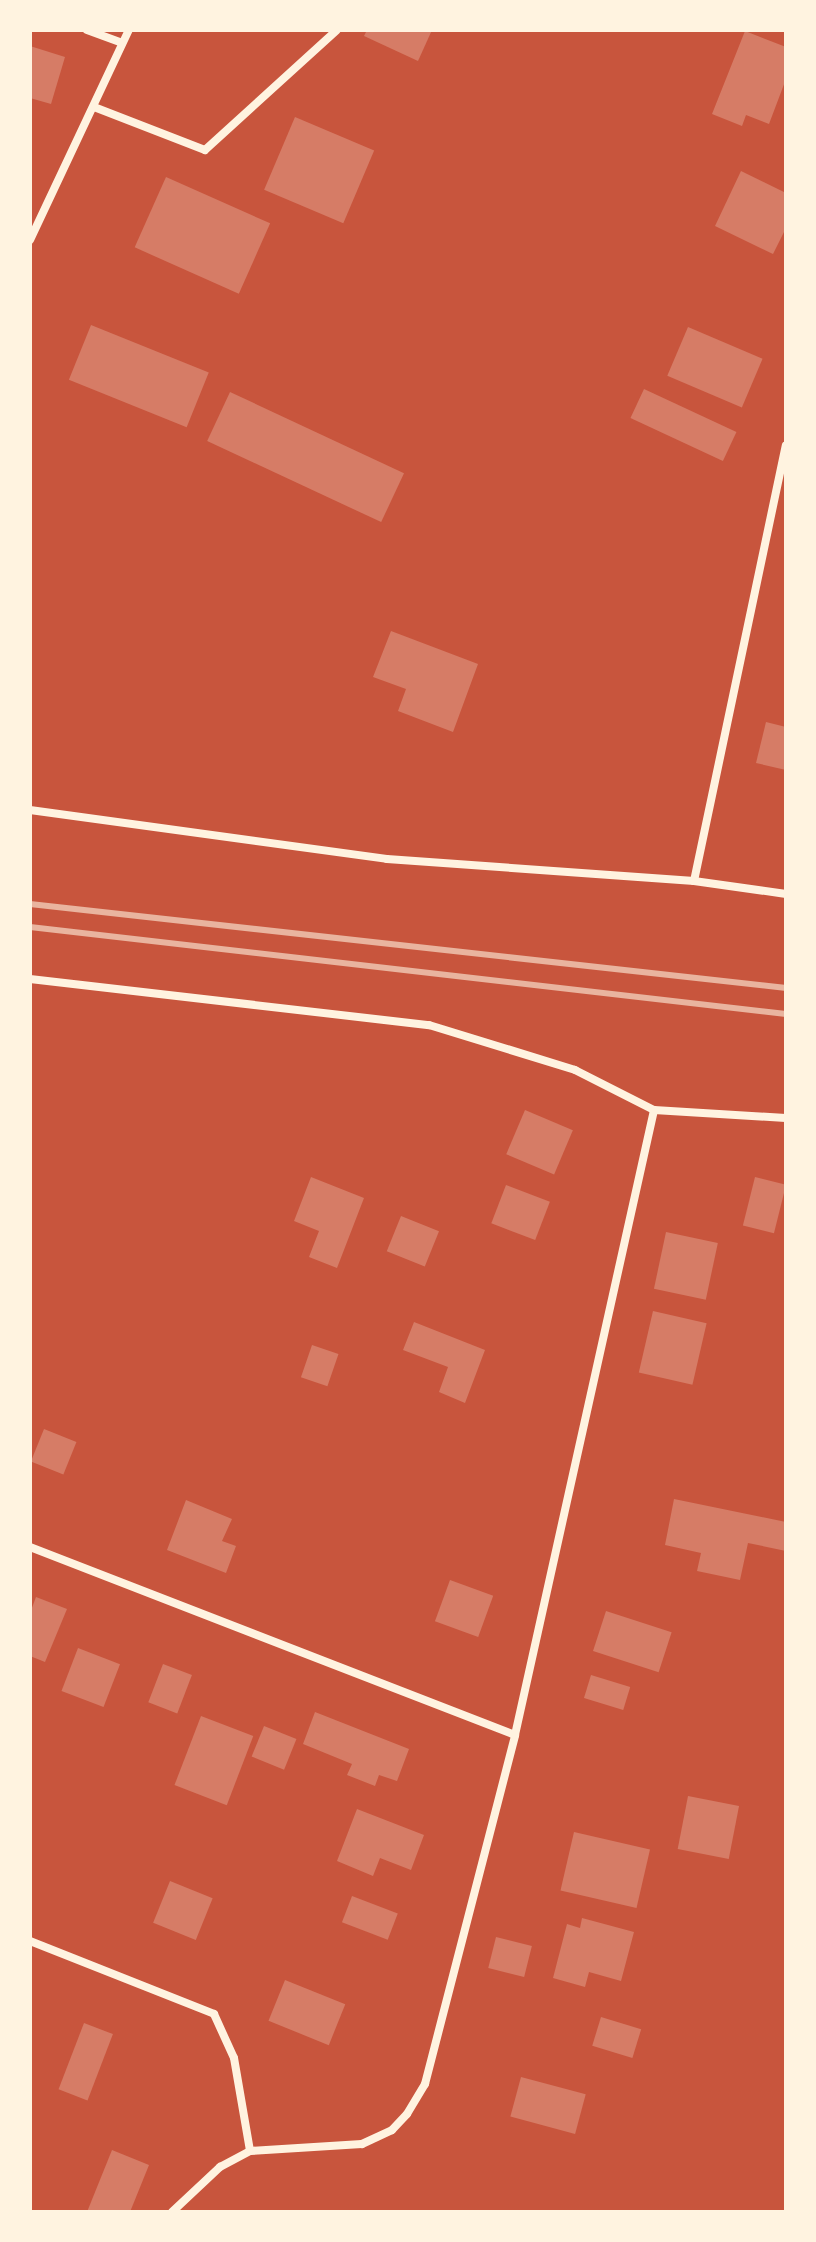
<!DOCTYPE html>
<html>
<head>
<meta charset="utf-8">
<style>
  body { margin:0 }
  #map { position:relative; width:816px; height:2242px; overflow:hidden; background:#c8553d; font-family:"Asap Condensed",sans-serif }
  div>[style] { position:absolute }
  .building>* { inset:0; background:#d67c66; transform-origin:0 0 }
  .minor>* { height:8px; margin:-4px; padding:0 4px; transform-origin:4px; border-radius:4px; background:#fff3e0 }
  .rail>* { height:6px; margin:-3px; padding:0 3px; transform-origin:3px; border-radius:3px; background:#e9b49f }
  span { translate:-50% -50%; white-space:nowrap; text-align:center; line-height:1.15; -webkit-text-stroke:6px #fff3e0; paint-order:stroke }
  .frame { position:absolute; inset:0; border:32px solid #fff3e0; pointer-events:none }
</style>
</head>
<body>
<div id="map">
  <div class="building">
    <i style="clip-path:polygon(367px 30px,432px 30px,418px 61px,364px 36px)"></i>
    <i style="clip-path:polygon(745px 31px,786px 47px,786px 79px,769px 124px,746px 115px,742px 126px,712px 114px)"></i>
    <i style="clip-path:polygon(30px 46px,65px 57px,51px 104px,30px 98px)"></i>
    <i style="left:295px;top:117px;width:86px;height:79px;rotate:23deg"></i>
    <i style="clip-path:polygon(741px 171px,786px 193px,786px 228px,773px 254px,715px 226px)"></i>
    <i style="left:166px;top:177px;width:114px;height:77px;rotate:24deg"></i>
    <i style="left:91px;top:325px;width:127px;height:59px;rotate:22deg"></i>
    <i style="left:688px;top:327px;width:81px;height:53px;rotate:23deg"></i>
    <i style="left:644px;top:389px;width:102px;height:32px;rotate:25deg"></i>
    <i style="left:230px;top:392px;width:192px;height:54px;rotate:25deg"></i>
    <i style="clip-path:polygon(391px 631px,478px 664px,453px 732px,398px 711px,406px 689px,373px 677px)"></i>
    <i style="clip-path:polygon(766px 722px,786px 727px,786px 770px,756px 763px)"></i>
    <i style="left:525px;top:1110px;width:52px;height:48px;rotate:23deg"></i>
    <i style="clip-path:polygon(311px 1177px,364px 1198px,337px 1268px,309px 1257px,319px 1231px,294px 1221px)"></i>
    <i style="left:755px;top:1177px;width:32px;height:50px;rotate:14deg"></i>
    <i style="left:506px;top:1185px;width:47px;height:41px;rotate:21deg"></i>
    <i style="left:401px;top:1216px;width:41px;height:38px;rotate:22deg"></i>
    <i style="left:666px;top:1232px;width:53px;height:58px;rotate:12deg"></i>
    <i style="left:653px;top:1311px;width:55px;height:63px;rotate:13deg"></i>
    <i style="clip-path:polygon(414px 1322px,485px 1350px,465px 1403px,439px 1392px,448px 1367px,403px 1350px)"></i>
    <i style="left:312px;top:1345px;width:28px;height:34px;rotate:19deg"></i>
    <i style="left:44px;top:1429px;width:35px;height:35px;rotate:22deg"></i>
    <i style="clip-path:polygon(674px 1499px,786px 1522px,786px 1551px,748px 1543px,740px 1580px,697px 1571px,701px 1553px,665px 1545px)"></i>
    <i style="clip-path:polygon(186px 1500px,232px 1519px,222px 1541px,236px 1546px,226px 1573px,167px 1550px)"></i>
    <i style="left:450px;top:1580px;width:46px;height:44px;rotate:20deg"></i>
    <i style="clip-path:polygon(36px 1597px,67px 1609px,45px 1662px,30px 1656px,30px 1613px)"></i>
    <i style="left:606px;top:1611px;width:69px;height:42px;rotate:18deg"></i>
    <i style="left:78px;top:1648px;width:45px;height:46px;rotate:21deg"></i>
    <i style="left:163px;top:1664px;width:31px;height:41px;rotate:21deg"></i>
    <i style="left:591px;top:1675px;width:41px;height:24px;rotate:17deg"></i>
    <i style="clip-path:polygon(315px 1712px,409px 1749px,397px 1781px,379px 1775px,375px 1786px,347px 1775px,352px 1764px,303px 1744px)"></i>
    <i style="left:201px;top:1716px;width:56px;height:74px;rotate:21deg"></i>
    <i style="left:264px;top:1726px;width:35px;height:33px;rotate:22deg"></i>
    <i style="left:688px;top:1796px;width:52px;height:54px;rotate:11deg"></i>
    <i style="clip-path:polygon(357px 1809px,424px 1835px,411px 1870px,380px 1858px,373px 1876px,337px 1861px)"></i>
    <i style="left:574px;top:1832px;width:78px;height:60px;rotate:13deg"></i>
    <i style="left:170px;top:1881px;width:46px;height:45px;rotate:22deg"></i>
    <i style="left:352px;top:1896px;width:49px;height:28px;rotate:21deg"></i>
    <i style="clip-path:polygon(582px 1918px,634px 1932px,621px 1981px,589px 1972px,585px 1987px,553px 1978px,567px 1924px,580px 1928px)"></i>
    <i style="left:496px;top:1937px;width:37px;height:32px;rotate:14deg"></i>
    <i style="left:285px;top:1980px;width:65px;height:44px;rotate:22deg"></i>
    <i style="left:601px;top:2017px;width:42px;height:30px;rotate:17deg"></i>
    <i style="left:84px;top:2023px;width:31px;height:71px;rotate:21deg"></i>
    <i style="left:521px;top:2077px;width:67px;height:41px;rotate:15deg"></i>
    <i style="clip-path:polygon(112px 2150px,149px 2165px,130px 2212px,87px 2212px)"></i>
  </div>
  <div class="minor">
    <i style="left:87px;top:30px;width:37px;rotate:20deg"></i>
    <i style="left:94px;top:107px;width:119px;rotate:21.2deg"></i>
    <i style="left:205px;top:150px;width:178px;rotate:-42.3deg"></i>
    <i style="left:30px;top:240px;width:232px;rotate:-64.8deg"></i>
    <i style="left:30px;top:810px;width:360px;rotate:7.8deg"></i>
    <i style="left:387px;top:859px;width:308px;rotate:4.1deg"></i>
    <i style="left:694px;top:881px;width:93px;rotate:8deg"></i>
    <i style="left:694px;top:881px;width:445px;rotate:-78.1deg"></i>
    <i style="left:30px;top:979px;width:402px;rotate:6.6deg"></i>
    <i style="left:429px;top:1025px;width:153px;rotate:17.1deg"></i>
    <i style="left:575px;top:1070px;width:89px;rotate:26.9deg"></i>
    <i style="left:654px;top:1110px;width:132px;rotate:3.5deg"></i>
    <i style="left:30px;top:1547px;width:520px;rotate:21.19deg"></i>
    <i style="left:30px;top:1941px;width:198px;rotate:21.6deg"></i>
    <i style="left:214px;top:2014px;width:48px;rotate:65.6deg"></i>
    <i style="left:234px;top:2058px;width:94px;rotate:80.2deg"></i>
    <i style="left:172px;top:2212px;width:66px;rotate:-43.2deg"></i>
    <i style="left:220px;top:2167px;width:34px;rotate:-28deg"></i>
    <i style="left:250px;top:2151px;width:112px;rotate:-3.6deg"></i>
    <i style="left:362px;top:2144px;width:33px;rotate:-25deg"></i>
    <i style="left:392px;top:2130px;width:22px;rotate:-47deg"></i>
    <i style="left:407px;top:2114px;width:35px;rotate:-59deg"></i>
    <i style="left:425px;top:2084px;width:360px;rotate:-75.5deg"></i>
    <i style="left:515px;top:1735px;width:640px;rotate:-77.46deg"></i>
  </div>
  <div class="rail">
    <i style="left:30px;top:904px;width:761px;rotate:6.34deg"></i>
    <i style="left:30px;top:927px;width:761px;rotate:6.56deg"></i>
  </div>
  <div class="frame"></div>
</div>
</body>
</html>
